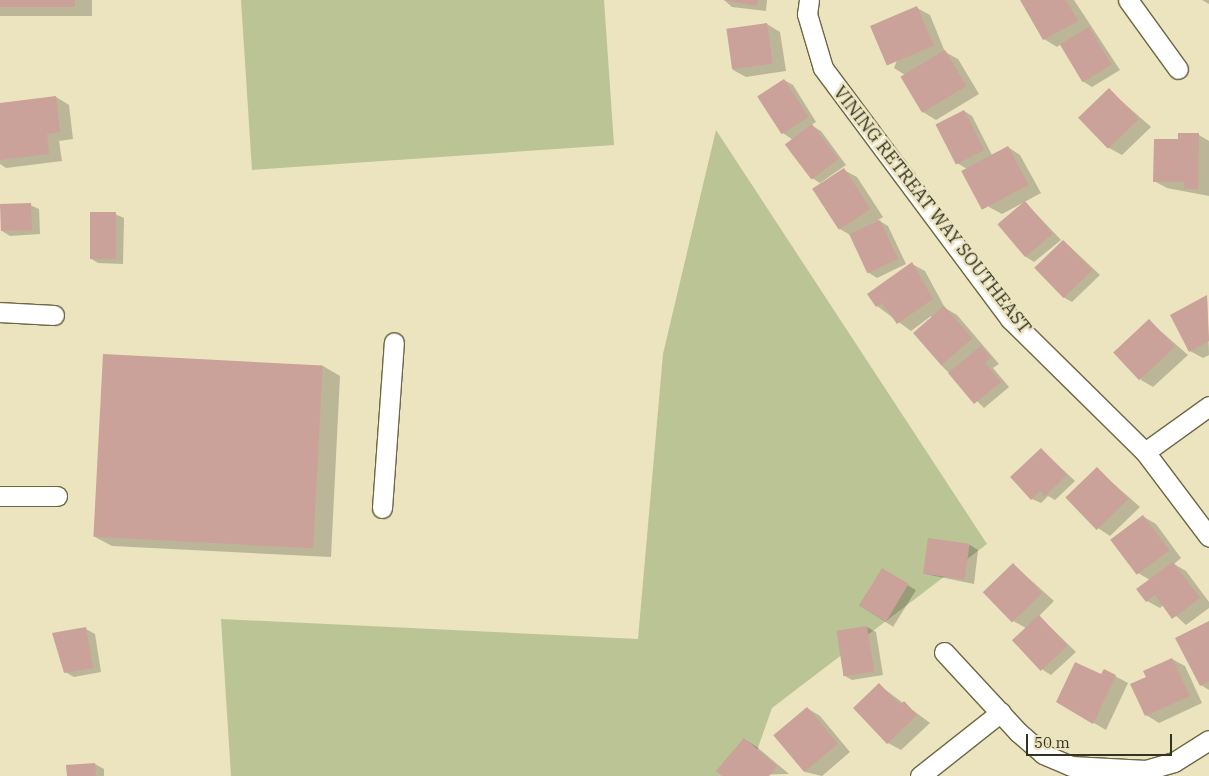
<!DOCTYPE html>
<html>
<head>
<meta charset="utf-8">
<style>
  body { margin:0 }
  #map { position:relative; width:1209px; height:776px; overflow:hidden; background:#ebe4bf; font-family:"IBM Plex Serif",serif }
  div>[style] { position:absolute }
  .green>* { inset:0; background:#bbc494 }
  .shadow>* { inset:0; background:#0003; transform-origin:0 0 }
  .building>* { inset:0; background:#caa299; transform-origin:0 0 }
  .roads { filter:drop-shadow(1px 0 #6d6745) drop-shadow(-1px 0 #6d6745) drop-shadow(0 1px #6d6745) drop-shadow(0 -1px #6d6745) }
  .minor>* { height:19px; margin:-9.5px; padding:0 9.5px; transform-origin:9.5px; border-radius:9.5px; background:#fff }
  span { translate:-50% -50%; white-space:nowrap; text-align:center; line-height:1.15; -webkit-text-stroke:5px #ebe4bf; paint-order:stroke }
  .street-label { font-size:18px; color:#343223 }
  .scale { position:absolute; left:1026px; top:734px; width:146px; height:22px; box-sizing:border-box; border:2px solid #343223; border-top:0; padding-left:6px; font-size:15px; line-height:18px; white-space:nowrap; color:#343223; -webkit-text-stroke:4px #ebe4bf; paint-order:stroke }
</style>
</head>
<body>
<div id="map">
  <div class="green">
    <i style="clip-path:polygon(241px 0,604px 0,614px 145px,252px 170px)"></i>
    <i style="clip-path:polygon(716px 130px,987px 544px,772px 708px,748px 776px,231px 776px,221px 619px,638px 639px,663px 354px)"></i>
  </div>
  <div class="shadow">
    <i style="left:0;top:0;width:92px;height:16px"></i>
    <i style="clip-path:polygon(724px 0,767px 0,766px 11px,732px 7px)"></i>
    <i style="clip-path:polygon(1022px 0,1074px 0,1120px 70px,1092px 87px,1084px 82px,1061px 44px,1057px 47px,1044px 39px)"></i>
    <i style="clip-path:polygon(1202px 0,1209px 0,1209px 4px)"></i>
    <i style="clip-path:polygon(917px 8px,930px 15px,945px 52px,958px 59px,979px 94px,936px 120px,923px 112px,905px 75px,894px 68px)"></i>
    <i style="clip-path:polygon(767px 24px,780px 32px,786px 71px,746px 77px,733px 70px,728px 30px)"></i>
    <i style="clip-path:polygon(784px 80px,793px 85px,816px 122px,811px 125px,821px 131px,846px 165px,820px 183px,812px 178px,793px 140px,783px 133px)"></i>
    <i style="clip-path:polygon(1109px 90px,1151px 127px,1122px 155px,1109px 148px)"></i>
    <i style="clip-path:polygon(56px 97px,69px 105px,73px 139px,59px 141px,62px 161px,6px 168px,0 164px,0 105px)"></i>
    <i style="clip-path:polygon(964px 111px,972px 116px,992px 155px,1008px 147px,1020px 155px,1041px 193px,1002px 214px,989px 207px,967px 169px,957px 163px)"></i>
    <i style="clip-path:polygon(1199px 135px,1209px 141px,1209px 196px,1167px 188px,1154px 181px,1180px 140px)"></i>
    <i style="clip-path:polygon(844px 170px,857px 177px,883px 217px,878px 220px,888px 226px,906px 264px,877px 278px,869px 273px,850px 235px,840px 229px)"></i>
    <i style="clip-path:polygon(1025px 202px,1061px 240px,1034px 262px,1026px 257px)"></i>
    <i style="clip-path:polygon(30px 205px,39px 209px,40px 234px,10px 236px,2px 231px)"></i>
    <i style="clip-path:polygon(115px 214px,124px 218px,123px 264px,98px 263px,90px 258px)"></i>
    <i style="clip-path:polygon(1064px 241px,1100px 275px,1072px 302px,1063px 297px)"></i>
    <i style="clip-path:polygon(912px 264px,925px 271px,945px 308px,957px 315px,999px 364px,993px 368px,1009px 387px,984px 408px,941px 365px,931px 316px,911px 331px,877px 306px)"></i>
    <i style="clip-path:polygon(1207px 297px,1209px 355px,1203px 358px,1190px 351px,1171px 315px)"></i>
    <i style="clip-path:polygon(1149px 321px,1188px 355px,1153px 387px,1141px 380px)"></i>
    <i style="clip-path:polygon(323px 366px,340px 376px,331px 557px,112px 546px,95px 537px)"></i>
    <i style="clip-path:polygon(1041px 449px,1075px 481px,1055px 500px,1048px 496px,1041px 503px,1032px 499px)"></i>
    <i style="clip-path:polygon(1097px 469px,1140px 507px,1110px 536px,1098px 528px)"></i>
    <i style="clip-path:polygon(1144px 517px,1156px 524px,1181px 558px,1174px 564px,1186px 571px,1209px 602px,1209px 608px,1186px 625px,1164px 605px,1160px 608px,1147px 601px,1150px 580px,1138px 573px)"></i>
    <i style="clip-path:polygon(970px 545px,978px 550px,974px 584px,925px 574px)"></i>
    <i style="clip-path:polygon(1013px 564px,1054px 601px,1039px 616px,1076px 652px,1051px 675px,1043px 670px,1026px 628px,1013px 621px)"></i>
    <i style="left:882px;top:569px;width:40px;height:43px;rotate:32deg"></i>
    <i style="clip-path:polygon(1209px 623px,1209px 690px,1201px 685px)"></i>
    <i style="clip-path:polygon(867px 627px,876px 632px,883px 675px,852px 680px,843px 675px)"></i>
    <i style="clip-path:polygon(86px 629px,95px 634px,101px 672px,74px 677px,65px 672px,54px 634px)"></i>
    <i style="clip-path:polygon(1172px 659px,1185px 666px,1202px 703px,1159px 723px,1146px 715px,1147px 677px)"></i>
    <i style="clip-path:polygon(1102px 676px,1115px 676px,1128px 683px,1106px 730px,1058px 702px)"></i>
    <i style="clip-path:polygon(879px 685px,930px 723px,901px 750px,888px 743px)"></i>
    <i style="clip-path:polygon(807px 708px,820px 716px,850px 752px,822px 776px,805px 772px)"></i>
    <i style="clip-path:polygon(744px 739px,757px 747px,789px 774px,724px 776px)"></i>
    <i style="clip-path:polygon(95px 764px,104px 769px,104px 776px,68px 776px)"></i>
  </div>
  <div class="building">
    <i style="left:0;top:0;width:75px;height:7px"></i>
    <i style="clip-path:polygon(723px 0,758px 0,757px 6px)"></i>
    <i style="clip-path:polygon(1020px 0,1066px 0,1078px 21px,1043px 40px)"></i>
    <i style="left:917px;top:6px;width:43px;height:51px;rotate:67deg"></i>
    <i style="left:767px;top:23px;width:41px;height:41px;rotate:82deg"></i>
    <i style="left:1089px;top:27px;width:44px;height:34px;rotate:59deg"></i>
    <i style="left:945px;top:50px;width:42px;height:52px;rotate:59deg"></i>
    <i style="left:784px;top:79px;width:45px;height:32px;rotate:57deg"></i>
    <i style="left:1109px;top:88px;width:43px;height:43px;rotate:46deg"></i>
    <i style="clip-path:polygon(56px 96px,60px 132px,47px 134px,49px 154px,0 160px,0 103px)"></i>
    <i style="left:964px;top:110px;width:45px;height:32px;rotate:63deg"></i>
    <i style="left:812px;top:124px;width:44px;height:34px;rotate:53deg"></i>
    <i style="clip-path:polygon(1178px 133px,1199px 133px,1198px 189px,1184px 189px,1184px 182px,1153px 182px,1154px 139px,1178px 139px)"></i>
    <i style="left:1008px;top:146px;width:44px;height:53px;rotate:62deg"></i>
    <i style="left:844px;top:168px;width:49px;height:38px;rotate:57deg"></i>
    <i style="left:1025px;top:201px;width:43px;height:36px;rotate:50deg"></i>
    <i style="left:31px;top:203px;width:27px;height:31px;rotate:88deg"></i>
    <i style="left:90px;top:212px;width:26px;height:47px"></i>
    <i style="left:880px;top:220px;width:43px;height:34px;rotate:65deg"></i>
    <i style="left:1063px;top:240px;width:42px;height:40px;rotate:46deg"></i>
    <i style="clip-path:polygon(912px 262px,933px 299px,897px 324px,882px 303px,876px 307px,867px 294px)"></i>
    <i style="clip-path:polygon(1207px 295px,1209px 341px,1189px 352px,1170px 315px)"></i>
    <i style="left:944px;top:306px;width:43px;height:41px;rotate:49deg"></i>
    <i style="left:1149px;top:319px;width:38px;height:49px;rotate:47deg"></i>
    <i style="clip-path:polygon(981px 346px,991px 358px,985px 363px,1001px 382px,974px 404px,948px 373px)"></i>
    <i style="left:103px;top:354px;width:220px;height:183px;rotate:3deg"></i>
    <i style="clip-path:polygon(1041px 448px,1067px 475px,1045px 496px,1040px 491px,1031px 500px,1010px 477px)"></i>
    <i style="left:1097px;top:467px;width:45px;height:44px;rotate:46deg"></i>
    <i style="left:1143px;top:515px;width:44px;height:41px;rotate:53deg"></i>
    <i style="left:928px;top:538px;width:42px;height:36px;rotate:8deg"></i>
    <i style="clip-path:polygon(1173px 562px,1200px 598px,1172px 619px,1155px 595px,1146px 602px,1136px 589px)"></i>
    <i style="left:1013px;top:563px;width:42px;height:42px;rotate:46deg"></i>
    <i style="left:882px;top:568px;width:31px;height:44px;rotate:31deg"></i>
    <i style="left:1039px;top:615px;width:42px;height:37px;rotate:47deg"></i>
    <i style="clip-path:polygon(1209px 621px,1209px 681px,1200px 686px,1175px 638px)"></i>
    <i style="left:867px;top:626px;width:46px;height:31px;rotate:81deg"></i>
    <i style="clip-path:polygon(86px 627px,93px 668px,64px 673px,52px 633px)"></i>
    <i style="clip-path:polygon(1172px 658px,1190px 696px,1145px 716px,1130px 684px,1146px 677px,1143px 671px)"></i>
    <i style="clip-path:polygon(1075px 662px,1101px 674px,1104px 669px,1116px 675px,1093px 724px,1056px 702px)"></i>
    <i style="clip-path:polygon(879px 683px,900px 705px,904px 701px,917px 715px,887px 744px,853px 708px)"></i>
    <i style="left:807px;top:707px;width:48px;height:44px;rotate:50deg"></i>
    <i style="clip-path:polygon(744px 738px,777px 766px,769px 776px,722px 776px,716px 771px)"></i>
    <i style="clip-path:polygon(95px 763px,96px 776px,67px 776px,66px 765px)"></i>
  </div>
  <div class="roads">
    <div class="minor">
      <i style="left:809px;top:0;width:14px;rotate:98deg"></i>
      <i style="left:807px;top:14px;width:56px;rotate:73.5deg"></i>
      <i style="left:823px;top:68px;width:313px;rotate:53.3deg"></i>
      <i style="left:1010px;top:319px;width:190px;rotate:44.6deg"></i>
      <i style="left:1145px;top:452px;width:106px;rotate:53deg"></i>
      <i style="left:1128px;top:0;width:85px;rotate:54.1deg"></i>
      <i style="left:0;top:312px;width:54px;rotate:3.2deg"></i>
      <i style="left:1145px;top:452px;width:79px;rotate:-35.7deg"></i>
      <i style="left:0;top:496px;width:57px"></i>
      <i style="left:382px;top:508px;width:166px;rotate:-85.9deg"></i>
      <i style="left:944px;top:652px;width:109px;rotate:47.2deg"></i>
      <i style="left:1018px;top:732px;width:33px;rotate:41deg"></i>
      <i style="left:1043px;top:754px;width:30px;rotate:23deg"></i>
      <i style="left:1071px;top:766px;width:75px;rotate:3.1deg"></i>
      <i style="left:1146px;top:770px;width:29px;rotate:-16deg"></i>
      <i style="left:1174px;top:762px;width:41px;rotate:-32.2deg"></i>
      <i style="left:920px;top:776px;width:103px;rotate:-38.3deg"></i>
    </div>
  </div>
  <div class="street-label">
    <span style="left:932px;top:210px;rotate:52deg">VINING RETREAT WAY SOUTHEAST</span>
  </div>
  <div class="scale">50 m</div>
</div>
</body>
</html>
